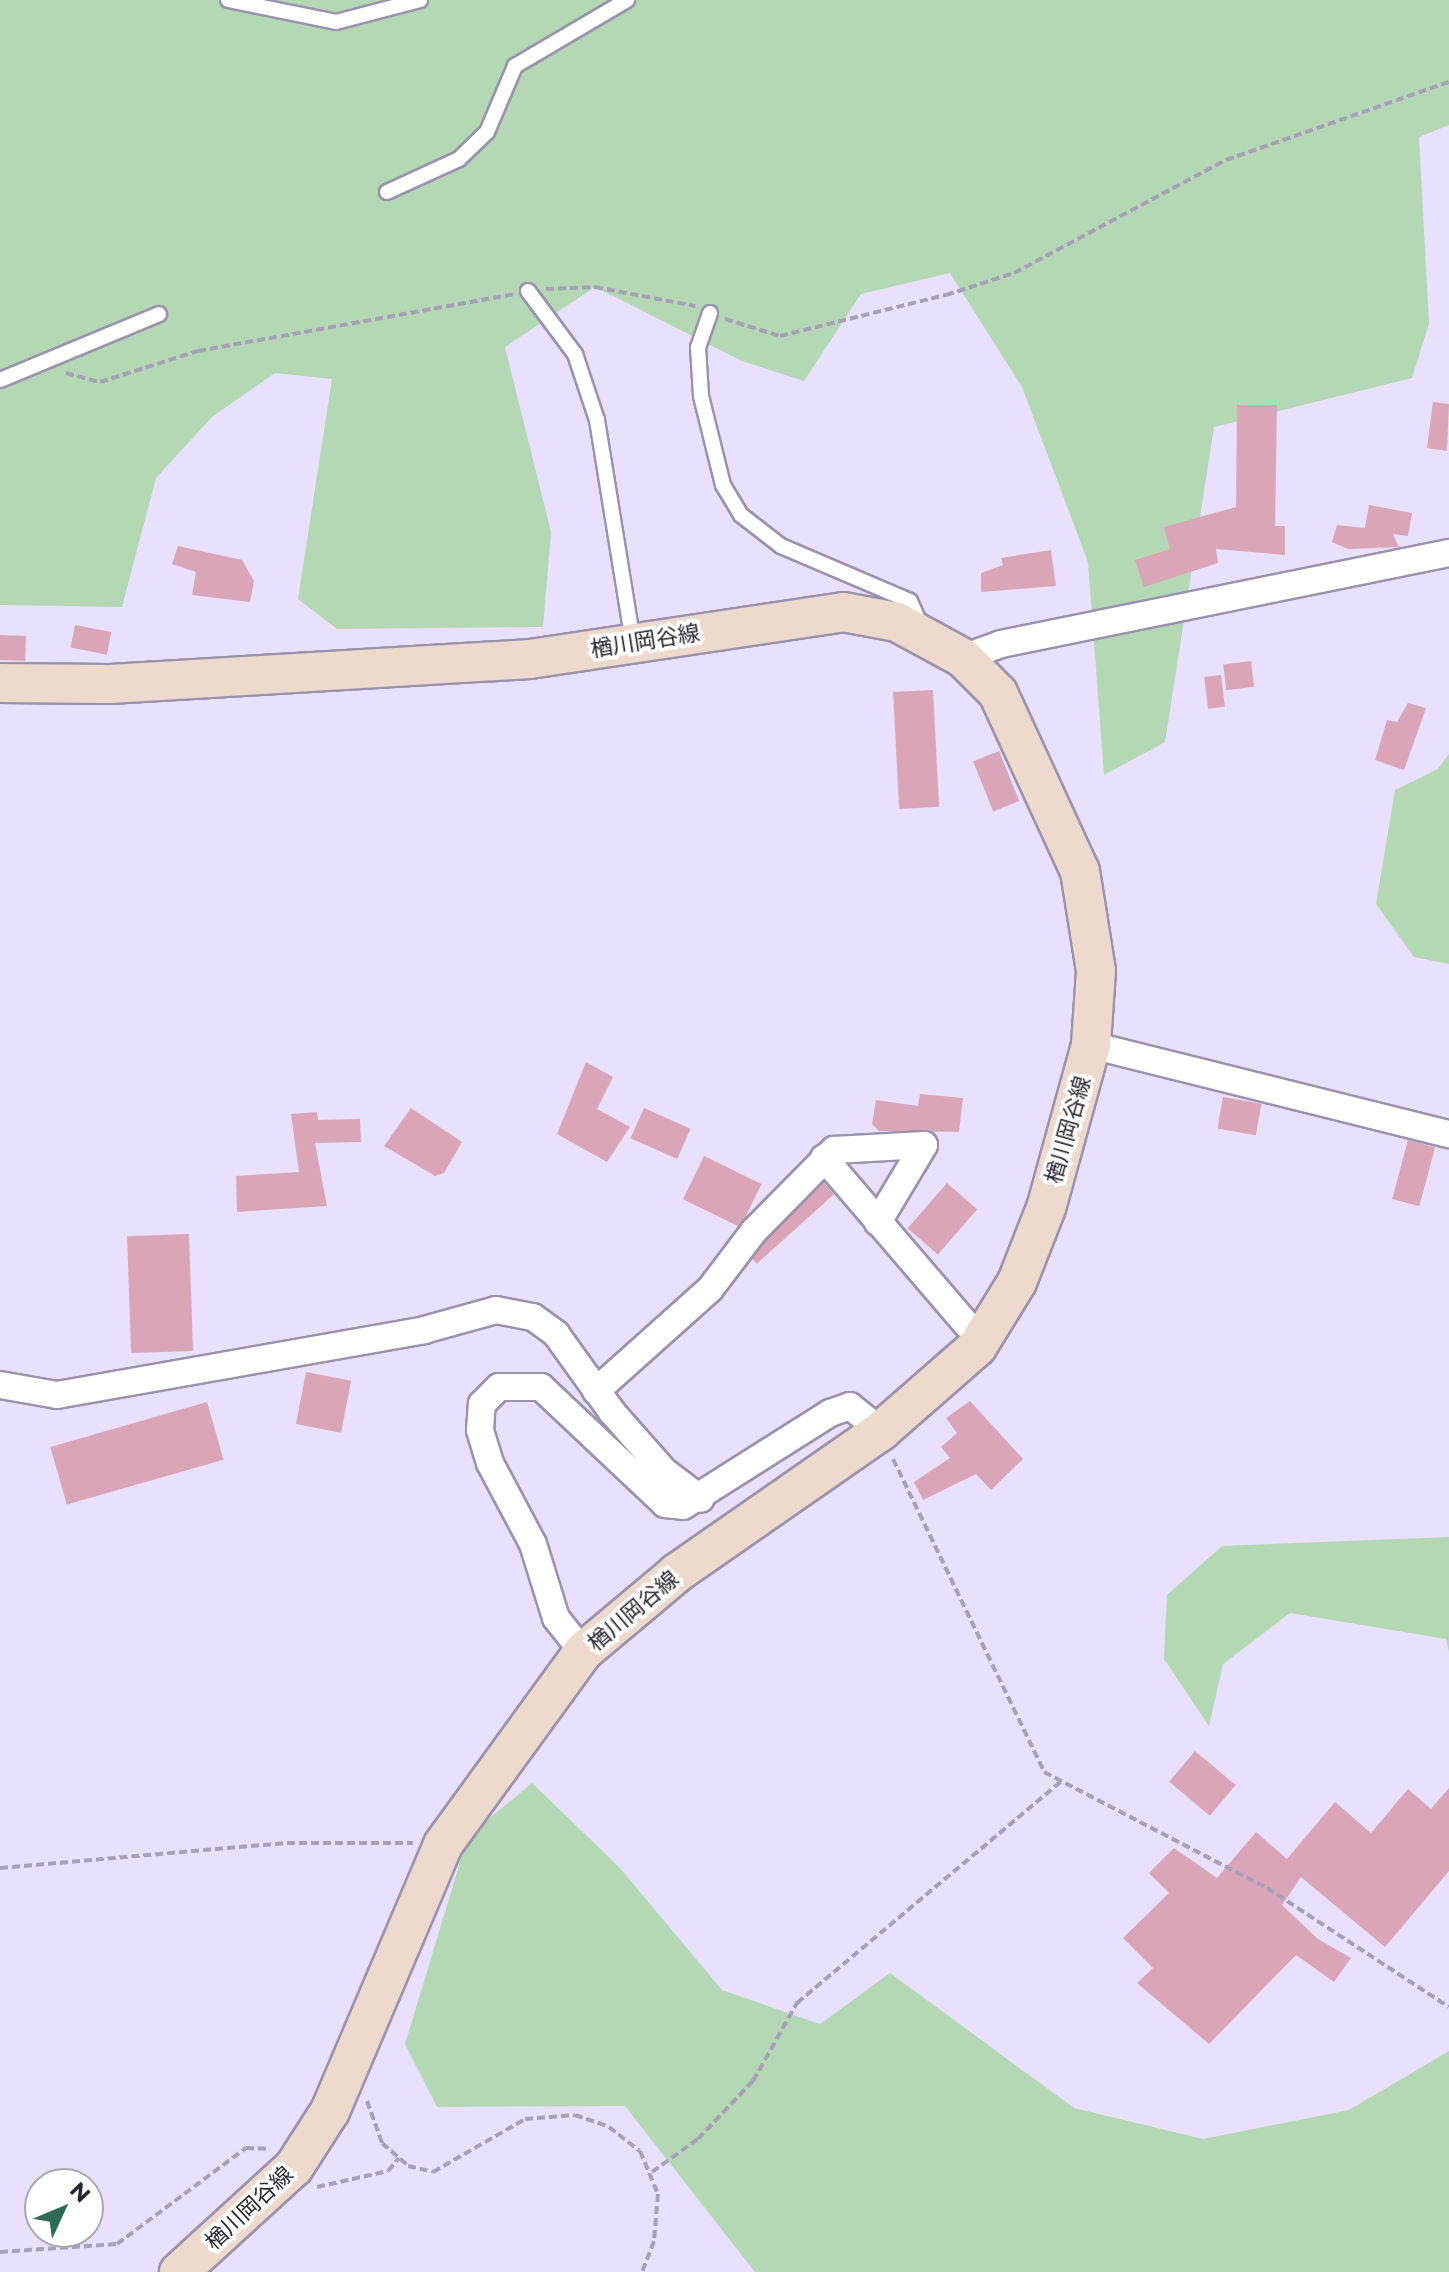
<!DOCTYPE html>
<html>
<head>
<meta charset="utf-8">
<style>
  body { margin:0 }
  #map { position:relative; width:1449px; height:2272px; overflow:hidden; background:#e8e0fd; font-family:Montserrat,"Noto Sans JP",sans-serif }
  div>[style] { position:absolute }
  .green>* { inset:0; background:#b4d8b4 }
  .building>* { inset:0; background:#daa6b7; transform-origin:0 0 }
  .path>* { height:4px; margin-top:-2px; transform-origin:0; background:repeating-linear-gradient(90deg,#a7a1b7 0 8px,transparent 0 12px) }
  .roads { filter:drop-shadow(2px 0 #9a92ad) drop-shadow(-2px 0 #9a92ad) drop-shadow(0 2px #9a92ad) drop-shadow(0 -2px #9a92ad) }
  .service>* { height:14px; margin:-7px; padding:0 7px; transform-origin:7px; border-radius:7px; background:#fff }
  .minor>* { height:26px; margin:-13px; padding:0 13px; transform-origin:13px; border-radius:13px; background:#fff }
  .secondary>* { height:38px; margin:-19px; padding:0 19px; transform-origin:19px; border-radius:19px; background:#eddacd }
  span { translate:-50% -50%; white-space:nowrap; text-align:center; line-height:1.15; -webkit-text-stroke:7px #fff; paint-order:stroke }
  .street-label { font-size:22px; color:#292631 }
  .north { position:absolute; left:24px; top:2168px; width:80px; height:80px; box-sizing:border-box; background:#fff; border:2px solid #a9a8ad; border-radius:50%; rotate:46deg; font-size:22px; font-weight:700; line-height:32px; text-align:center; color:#292631 }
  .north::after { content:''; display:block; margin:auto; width:28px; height:36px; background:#2c6b59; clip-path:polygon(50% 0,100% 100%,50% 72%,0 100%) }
</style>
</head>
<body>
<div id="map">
  <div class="green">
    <i style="clip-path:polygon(0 0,1449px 0,1449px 125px,1419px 137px,1429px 323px,1412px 378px,1214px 427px,1165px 742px,1104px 775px,1088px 562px,1022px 387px,950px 273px,861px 294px,804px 381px,742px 361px,595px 287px,505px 347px,551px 532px,543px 627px,337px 629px,298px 599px,332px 379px,275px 373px,212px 417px,156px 478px,122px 607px,0 605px)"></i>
    <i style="clip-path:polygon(1449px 754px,1449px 964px,1414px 957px,1376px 904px,1395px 790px,1438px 769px)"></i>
    <i style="clip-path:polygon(1449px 1537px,1449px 1652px,1446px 1639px,1290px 1613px,1223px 1664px,1209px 1726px,1164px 1659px,1167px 1595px,1222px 1546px)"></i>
    <i style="clip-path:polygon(532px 1783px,619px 1867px,722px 1990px,820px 2024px,890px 1973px,1074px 2108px,1203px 2139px,1349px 2110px,1449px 2051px,1449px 2272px,755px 2272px,625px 2106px,437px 2107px,405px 2044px,468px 1836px)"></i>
  </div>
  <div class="building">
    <i style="clip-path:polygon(1433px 402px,1449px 404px,1447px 451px,1427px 448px)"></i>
    <i style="clip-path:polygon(1237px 405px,1277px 405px,1275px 526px,1285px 526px,1285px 555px,1216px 549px,1218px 563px,1144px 587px,1135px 560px,1170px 549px,1164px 527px,1236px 507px)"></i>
    <i style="clip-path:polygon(1369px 505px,1412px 513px,1408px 536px,1393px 534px,1399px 547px,1348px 549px,1332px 542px,1337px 525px,1365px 528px)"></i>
    <i style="clip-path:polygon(178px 546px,242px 560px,254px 581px,250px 602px,192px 595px,196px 572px,172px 564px)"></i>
    <i style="clip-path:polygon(1051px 550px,1056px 586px,981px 592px,981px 573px,1003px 565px,1001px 558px)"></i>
    <i style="left:75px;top:625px;width:37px;height:23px;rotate:11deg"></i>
    <i style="left:0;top:635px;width:26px;height:25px;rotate:2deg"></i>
    <i style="left:1251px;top:661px;width:26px;height:28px;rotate:83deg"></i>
    <i style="left:1221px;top:675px;width:32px;height:17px;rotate:83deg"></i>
    <i style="left:933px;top:690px;width:117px;height:40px;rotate:87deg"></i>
    <i style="clip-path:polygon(1408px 703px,1426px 708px,1404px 770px,1375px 760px,1387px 720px,1397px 722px)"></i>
    <i style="left:999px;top:751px;width:54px;height:28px;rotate:68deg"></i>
    <i style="clip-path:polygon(586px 1062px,613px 1077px,597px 1109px,630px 1127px,607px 1162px,557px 1134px)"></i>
    <i style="clip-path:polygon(920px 1094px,963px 1098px,959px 1132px,879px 1131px,872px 1124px,876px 1100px,918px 1106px)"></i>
    <i style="left:1223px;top:1097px;width:39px;height:32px;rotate:10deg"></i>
    <i style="clip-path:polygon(411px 1108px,462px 1142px,444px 1173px,435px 1176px,384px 1146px)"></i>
    <i style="left:644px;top:1108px;width:51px;height:33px;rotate:24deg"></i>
    <i style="clip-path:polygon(317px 1112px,318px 1120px,360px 1119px,361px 1142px,315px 1143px,327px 1206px,237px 1212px,236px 1176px,299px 1172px,291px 1114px)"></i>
    <i style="left:1408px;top:1140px;width:28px;height:61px;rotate:15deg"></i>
    <i style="left:704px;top:1156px;width:64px;height:48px;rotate:26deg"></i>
    <i style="left:824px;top:1183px;width:15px;height:104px;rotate:48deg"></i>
    <i style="left:947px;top:1183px;width:40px;height:60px;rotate:41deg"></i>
    <i style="left:189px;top:1234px;width:117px;height:62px;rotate:88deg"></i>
    <i style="left:306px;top:1372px;width:46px;height:53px;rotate:11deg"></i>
    <i style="clip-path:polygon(970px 1401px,1023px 1459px,991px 1490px,976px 1474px,923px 1500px,914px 1482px,950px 1458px,941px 1447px,957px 1433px,946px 1418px)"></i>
    <i style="left:207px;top:1402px;width:60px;height:163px;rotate:74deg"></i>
    <i style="left:1195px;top:1751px;width:53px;height:40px;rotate:40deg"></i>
    <i style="clip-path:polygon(1449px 1788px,1449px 1871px,1385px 1947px,1301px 1877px,1282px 1905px,1318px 1939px,1351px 1958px,1334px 1982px,1296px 1955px,1209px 2044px,1137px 1983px,1153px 1968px,1123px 1938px,1169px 1893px,1149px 1873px,1174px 1848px,1217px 1878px,1256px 1832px,1287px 1859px,1335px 1802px,1371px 1833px,1408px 1789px,1431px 1809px)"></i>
  </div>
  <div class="path">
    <i style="left:546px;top:289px;width:49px;rotate:-2.3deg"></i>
    <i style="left:595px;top:287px;width:102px;rotate:10.8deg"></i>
    <i style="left:725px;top:319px;width:58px;rotate:17.2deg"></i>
    <i style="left:780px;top:336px;width:171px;rotate:-13.9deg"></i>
    <i style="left:946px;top:295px;width:71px;rotate:-17.9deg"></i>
    <i style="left:1014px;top:273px;width:240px;rotate:-28.1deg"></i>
    <i style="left:1226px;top:160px;width:236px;rotate:-19.3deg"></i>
    <i style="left:66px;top:373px;width:35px;rotate:15deg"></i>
    <i style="left:100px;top:382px;width:103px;rotate:-17.6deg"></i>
    <i style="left:198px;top:351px;width:321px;rotate:-10.2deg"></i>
    <i style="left:893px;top:1459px;width:348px;rotate:64.2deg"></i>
    <i style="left:1044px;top:1772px;width:251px;rotate:27.5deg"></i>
    <i style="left:1267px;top:1888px;width:217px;rotate:33.2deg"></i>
    <i style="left:0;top:1868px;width:288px;rotate:-5deg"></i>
    <i style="left:287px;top:1843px;width:126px"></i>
    <i style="left:367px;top:2101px;width:45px;rotate:70.3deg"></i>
    <i style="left:382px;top:2143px;width:35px;rotate:41deg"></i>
    <i style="left:408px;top:2166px;width:26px;rotate:13deg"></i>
    <i style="left:433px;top:2172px;width:106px;rotate:-29.9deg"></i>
    <i style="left:525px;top:2119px;width:50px;rotate:-4.6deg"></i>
    <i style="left:575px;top:2115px;width:36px;rotate:19deg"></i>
    <i style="left:609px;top:2127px;width:39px;rotate:38deg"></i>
    <i style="left:640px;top:2151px;width:47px;rotate:67.3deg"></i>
    <i style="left:658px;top:2194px;width:47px;rotate:94.9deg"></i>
    <i style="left:654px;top:2241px;width:33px;rotate:111deg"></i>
    <i style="left:652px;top:2172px;width:57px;rotate:-35.7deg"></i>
    <i style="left:698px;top:2139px;width:80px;rotate:-46.5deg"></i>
    <i style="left:753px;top:2081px;width:90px;rotate:-60.6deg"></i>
    <i style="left:797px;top:2003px;width:344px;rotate:-40deg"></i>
    <i style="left:317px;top:2187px;width:73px;rotate:-12.7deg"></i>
    <i style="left:388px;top:2171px;width:17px;rotate:-50deg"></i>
    <i style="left:0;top:2252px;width:117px;rotate:-3.9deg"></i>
    <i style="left:117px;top:2244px;width:161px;rotate:-36.7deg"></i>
    <i style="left:246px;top:2148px;width:23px;rotate:2deg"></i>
  </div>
  <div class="roads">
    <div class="service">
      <i style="left:228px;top:0;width:110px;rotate:11.5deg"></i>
      <i style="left:336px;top:22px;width:87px;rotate:-14.7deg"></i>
      <i style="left:387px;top:192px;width:79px;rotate:-24.6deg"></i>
      <i style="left:459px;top:159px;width:39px;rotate:-44deg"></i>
      <i style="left:487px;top:132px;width:72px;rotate:-67deg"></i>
      <i style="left:515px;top:66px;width:130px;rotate:-30.5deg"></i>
      <i style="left:528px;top:291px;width:79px;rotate:53.3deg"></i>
      <i style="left:575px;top:354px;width:70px;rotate:71.6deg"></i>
      <i style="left:597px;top:420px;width:226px;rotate:80.8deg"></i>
      <i style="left:710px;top:313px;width:36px;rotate:109deg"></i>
      <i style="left:698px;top:347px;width:49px;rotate:86.5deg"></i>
      <i style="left:701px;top:396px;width:92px;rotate:76.1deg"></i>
      <i style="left:723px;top:485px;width:35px;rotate:59deg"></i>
      <i style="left:741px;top:515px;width:51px;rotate:37.8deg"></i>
      <i style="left:781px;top:546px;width:140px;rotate:23.1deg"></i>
      <i style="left:910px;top:601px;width:34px;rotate:66deg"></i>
      <i style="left:0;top:380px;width:172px;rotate:-22.5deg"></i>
    </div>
    <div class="minor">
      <i style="left:963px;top:658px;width:40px;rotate:-20.2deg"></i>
      <i style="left:1001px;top:644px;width:457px;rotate:-11.5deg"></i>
      <i style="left:1091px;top:1045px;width:369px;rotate:14deg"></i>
      <i style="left:824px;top:1158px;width:220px;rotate:49.4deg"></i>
      <i style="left:0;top:1385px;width:58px;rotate:10deg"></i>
      <i style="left:57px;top:1395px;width:373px;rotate:-10deg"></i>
      <i style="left:424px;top:1330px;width:75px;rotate:-15.5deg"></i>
      <i style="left:496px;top:1310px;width:38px;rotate:11deg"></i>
      <i style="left:533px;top:1317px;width:29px;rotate:36deg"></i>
      <i style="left:556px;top:1334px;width:96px;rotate:54.3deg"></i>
      <i style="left:612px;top:1412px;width:79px;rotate:48.6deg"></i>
      <i style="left:664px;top:1471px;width:46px;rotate:37.1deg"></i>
      <i style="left:596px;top:1391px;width:153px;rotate:-41.8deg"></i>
      <i style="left:710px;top:1289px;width:73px;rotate:-52.8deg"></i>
      <i style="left:754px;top:1231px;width:114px;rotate:-45.4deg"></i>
      <i style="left:834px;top:1150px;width:90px;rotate:-3.2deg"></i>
      <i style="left:924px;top:1145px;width:90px;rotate:120.9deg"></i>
      <i style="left:583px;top:1652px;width:43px;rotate:-128.5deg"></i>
      <i style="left:556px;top:1618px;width:77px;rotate:-107.3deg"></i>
      <i style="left:533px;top:1544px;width:92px;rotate:-118deg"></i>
      <i style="left:490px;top:1463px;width:34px;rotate:-107deg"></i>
      <i style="left:480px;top:1430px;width:26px;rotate:-86deg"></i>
      <i style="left:482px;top:1404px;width:24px;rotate:-45deg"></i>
      <i style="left:499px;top:1387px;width:42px"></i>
      <i style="left:541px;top:1387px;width:170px;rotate:43.3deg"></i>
      <i style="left:665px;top:1504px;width:18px;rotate:6deg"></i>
      <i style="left:683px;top:1506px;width:174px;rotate:-32.3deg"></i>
      <i style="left:830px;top:1413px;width:21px;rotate:-19deg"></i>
      <i style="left:850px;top:1406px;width:40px;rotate:39deg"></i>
    </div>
    <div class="secondary">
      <i style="left:0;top:683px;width:110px;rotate:0.5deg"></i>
      <i style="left:110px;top:684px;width:421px;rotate:-3.4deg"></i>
      <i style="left:530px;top:659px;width:317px;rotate:-8.5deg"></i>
      <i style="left:843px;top:612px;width:55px;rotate:10.5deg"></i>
      <i style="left:897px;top:622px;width:75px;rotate:28.6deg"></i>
      <i style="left:963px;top:658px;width:49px;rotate:45deg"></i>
      <i style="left:998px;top:693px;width:196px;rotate:65.3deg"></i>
      <i style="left:1080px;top:871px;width:101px;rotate:80.9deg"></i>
      <i style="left:1096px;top:971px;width:74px;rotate:93.9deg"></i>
      <i style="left:1091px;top:1045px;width:169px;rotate:105.4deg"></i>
      <i style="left:1046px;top:1208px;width:79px;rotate:111.4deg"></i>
      <i style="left:1017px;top:1282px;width:76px;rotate:121.6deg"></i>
      <i style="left:977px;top:1347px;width:128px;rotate:138.8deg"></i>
      <i style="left:881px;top:1431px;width:249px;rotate:145.2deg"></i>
      <i style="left:677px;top:1573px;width:123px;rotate:140deg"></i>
      <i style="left:583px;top:1652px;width:238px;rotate:126deg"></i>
      <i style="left:443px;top:1845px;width:289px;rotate:113deg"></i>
      <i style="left:330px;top:2111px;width:67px;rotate:122.7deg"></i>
      <i style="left:294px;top:2167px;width:156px;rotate:137.6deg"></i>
    </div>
  </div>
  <div class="street-label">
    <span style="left:645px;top:641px;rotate:-9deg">楢川岡谷線</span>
    <span style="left:1068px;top:1130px;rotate:-74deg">楢川岡谷線</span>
    <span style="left:633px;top:1611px;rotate:-40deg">楢川岡谷線</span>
    <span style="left:249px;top:2208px;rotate:-43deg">楢川岡谷線</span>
  </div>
  <div class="north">N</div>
</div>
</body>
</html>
